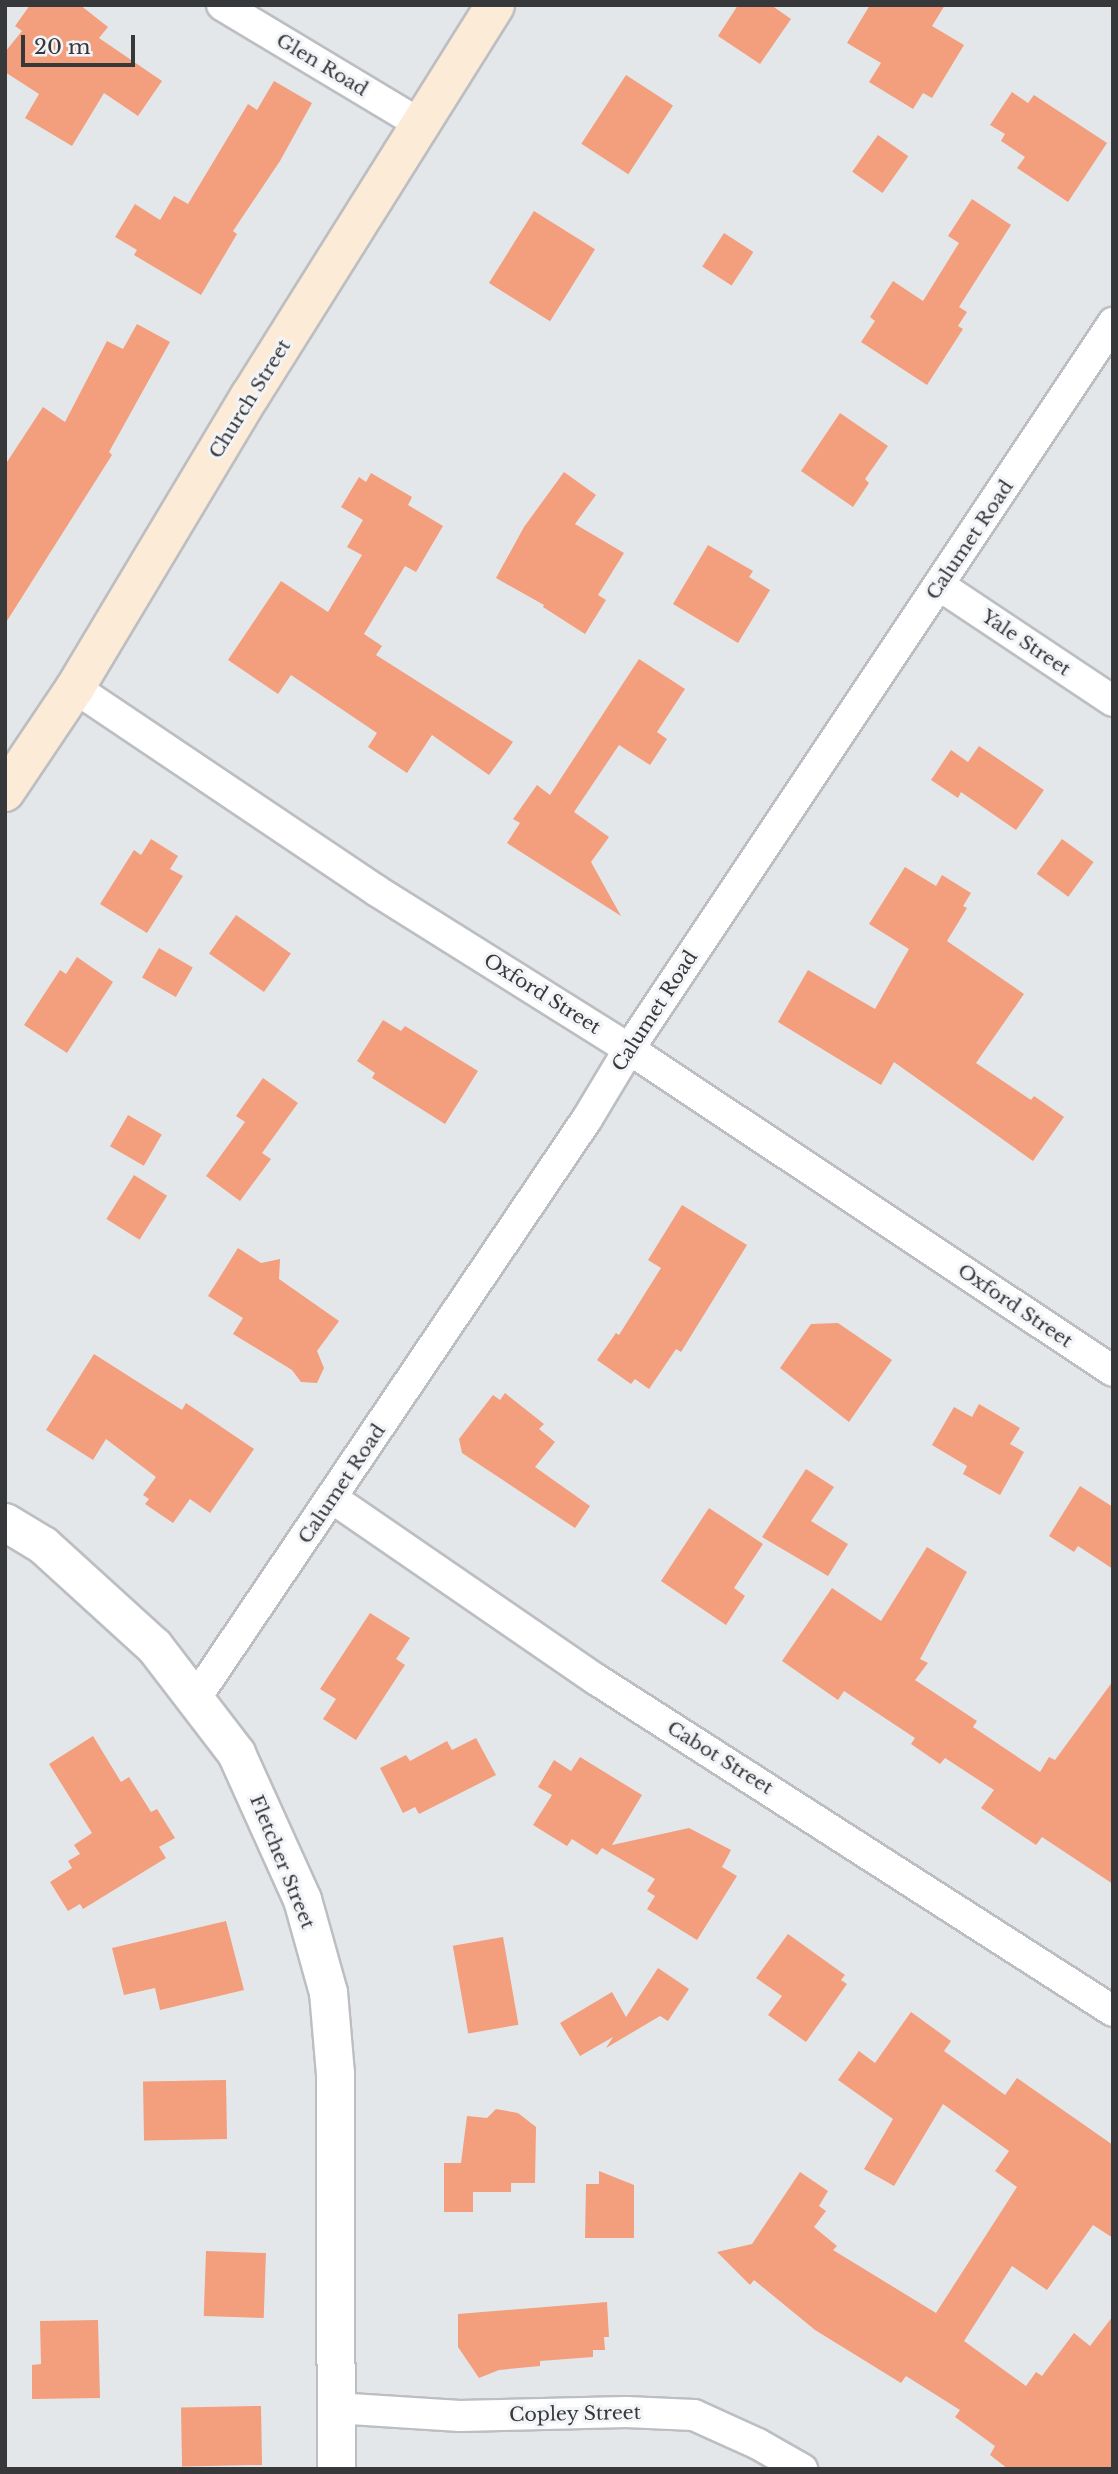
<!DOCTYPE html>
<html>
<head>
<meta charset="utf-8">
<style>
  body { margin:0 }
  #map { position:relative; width:1118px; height:2474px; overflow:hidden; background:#e4e7ea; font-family:"Libre Baskerville",serif }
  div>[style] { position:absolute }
  .building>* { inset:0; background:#f39e7d; transform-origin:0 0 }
  .roads { filter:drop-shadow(2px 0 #bcbec2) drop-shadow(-2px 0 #bcbec2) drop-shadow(0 2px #bcbec2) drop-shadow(0 -2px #bcbec2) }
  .minor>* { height:30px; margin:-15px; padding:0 15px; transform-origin:15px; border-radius:15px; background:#fff }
  .tertiary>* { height:37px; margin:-18.5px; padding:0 18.5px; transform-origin:18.5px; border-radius:18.5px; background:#fff }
  .secondary>* { height:38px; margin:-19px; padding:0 19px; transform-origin:19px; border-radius:19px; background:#fcebd7 }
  span { translate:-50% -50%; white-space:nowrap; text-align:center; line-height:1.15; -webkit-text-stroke:6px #f2f4f8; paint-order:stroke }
  .street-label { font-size:19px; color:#373839 }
  .frame { position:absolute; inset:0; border:7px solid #373839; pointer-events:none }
  .scale { position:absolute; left:21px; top:35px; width:114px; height:32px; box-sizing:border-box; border:4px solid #373839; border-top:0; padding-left:9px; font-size:21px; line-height:24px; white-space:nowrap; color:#373839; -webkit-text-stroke:5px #f2f4f8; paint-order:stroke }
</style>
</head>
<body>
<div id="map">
  <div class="building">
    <i style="clip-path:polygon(30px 5px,80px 5px,108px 27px,99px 38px,162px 81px,138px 116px,104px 93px,72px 146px,25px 118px,39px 94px,5px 72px,5px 52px,22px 31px,15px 26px)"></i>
    <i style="clip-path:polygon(738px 5px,771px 5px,791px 19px,760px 64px,718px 36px)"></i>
    <i style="clip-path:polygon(870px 5px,945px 5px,932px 26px,964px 45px,932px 98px,923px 93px,913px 109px,869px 82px,881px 63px,847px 43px)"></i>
    <i style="left:626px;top:75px;width:56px;height:82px;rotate:33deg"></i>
    <i style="clip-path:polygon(274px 81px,312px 103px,280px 161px,233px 231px,237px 234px,201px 295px,134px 255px,137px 250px,115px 237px,135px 204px,160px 220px,174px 196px,188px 204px,248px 104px,257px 110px)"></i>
    <i style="clip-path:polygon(1012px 92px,1028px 103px,1034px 95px,1107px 143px,1068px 202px,1017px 168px,1025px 157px,1001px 141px,1005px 134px,990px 125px)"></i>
    <i style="left:878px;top:135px;width:37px;height:45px;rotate:35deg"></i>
    <i style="clip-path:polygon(972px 199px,1011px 225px,959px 307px,967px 312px,958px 326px,963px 329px,927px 385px,861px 342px,875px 321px,870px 317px,893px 281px,923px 301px,959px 243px,948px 236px)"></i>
    <i style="left:534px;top:211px;width:72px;height:85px;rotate:32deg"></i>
    <i style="left:724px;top:233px;width:35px;height:40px;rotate:33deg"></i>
    <i style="clip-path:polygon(137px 324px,170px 342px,109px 452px,112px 455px,5px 624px,5px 465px,43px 407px,65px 422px,107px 341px,123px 349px)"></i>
    <i style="clip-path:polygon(840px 413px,888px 446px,865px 479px,869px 483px,853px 507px,801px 471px)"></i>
    <i style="clip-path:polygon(564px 472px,596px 495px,575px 524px,624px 553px,598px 595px,606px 600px,585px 634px,543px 607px,544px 605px,496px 578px,524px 527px)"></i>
    <i style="clip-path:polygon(371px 473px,412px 497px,408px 505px,443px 526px,416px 572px,405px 566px,364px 634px,382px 646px,376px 655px,513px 742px,489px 775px,432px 735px,407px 773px,368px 747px,377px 733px,291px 675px,278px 694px,228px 660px,281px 581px,328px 612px,362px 555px,347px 547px,363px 520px,341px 507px,359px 477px,366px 482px)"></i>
    <i style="clip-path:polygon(708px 545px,753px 571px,749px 577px,770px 590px,738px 643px,673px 604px)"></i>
    <i style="clip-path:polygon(639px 659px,685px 689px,657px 732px,667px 739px,650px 765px,619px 745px,574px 812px,609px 837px,591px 862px,621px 916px,507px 843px,520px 823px,513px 819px,537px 785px,550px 795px)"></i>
    <i style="clip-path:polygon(979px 746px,1044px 790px,1016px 830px,961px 792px,958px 798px,931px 780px,951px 750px,968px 762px)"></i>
    <i style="clip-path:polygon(151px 839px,178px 856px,170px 869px,183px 876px,147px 933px,100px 904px,134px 850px,141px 855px)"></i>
    <i style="left:1062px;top:839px;width:39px;height:43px;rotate:36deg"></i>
    <i style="clip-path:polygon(905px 867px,936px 886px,942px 875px,971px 893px,963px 906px,967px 908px,947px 941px,1024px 994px,976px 1063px,1031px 1100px,1034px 1096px,1064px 1117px,1033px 1161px,894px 1062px,881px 1085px,778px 1022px,808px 970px,875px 1009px,909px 949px,869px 924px)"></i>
    <i style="left:236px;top:915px;width:67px;height:47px;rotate:35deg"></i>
    <i style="left:159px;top:948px;width:39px;height:34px;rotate:30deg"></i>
    <i style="clip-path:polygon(77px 957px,113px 982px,67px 1053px,24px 1025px,60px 970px,66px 974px)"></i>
    <i style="clip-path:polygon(383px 1020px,401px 1031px,405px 1026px,478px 1071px,445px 1124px,372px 1078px,375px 1073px,357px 1061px)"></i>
    <i style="clip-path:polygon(263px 1078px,298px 1103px,262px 1153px,271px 1159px,240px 1201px,206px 1176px,245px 1122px,236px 1116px)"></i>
    <i style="left:128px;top:1115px;width:39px;height:36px;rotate:30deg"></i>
    <i style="left:134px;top:1175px;width:39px;height:52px;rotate:32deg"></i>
    <i style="clip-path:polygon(682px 1205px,747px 1245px,681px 1352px,676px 1349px,649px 1389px,635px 1379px,631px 1384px,597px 1360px,616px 1333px,619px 1335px,661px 1268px,648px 1260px)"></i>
    <i style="clip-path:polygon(238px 1248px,261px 1263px,280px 1259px,279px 1279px,339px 1321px,317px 1351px,324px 1368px,317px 1383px,301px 1382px,292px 1370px,233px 1334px,243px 1318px,208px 1296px)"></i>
    <i style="clip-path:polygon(838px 1323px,892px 1360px,849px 1422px,780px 1368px,811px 1324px)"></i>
    <i style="clip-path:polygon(94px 1354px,182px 1410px,186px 1403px,254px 1449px,210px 1513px,190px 1499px,173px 1523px,145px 1504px,149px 1499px,143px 1495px,156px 1477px,106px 1439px,93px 1460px,46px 1430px)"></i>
    <i style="clip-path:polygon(505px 1393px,544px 1424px,539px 1429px,555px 1442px,535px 1467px,590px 1506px,575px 1528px,462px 1453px,459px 1439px,493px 1395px,500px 1400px)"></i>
    <i style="clip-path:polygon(979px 1404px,1020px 1428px,1010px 1444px,1024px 1452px,1000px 1495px,963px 1474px,967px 1466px,932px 1445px,954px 1407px,972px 1417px)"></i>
    <i style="clip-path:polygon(806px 1469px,834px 1487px,811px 1521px,848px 1544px,828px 1576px,762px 1537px)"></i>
    <i style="clip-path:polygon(1080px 1486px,1113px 1507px,1113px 1569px,1078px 1546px,1074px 1552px,1049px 1536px)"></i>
    <i style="clip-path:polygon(709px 1508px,763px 1544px,734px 1588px,745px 1596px,726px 1625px,661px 1581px)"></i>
    <i style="clip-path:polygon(927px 1547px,967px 1572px,920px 1659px,928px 1663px,915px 1680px,977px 1721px,973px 1727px,1040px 1772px,1049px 1757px,1055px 1760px,1113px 1681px,1113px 1884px,1042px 1837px,1036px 1845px,981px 1808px,994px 1790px,945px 1758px,940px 1764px,911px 1744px,915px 1738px,844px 1691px,838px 1700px,782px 1661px,832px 1588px,881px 1621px)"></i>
    <i style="clip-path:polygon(370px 1613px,410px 1638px,396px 1659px,405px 1665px,356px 1740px,323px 1719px,336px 1699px,320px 1689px)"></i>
    <i style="clip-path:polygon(93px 1736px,121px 1782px,129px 1777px,151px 1812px,157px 1809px,175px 1838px,159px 1847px,166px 1858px,83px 1909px,80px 1904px,68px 1911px,50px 1882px,72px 1868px,68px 1861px,80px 1854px,74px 1845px,92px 1833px,49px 1764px)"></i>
    <i style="clip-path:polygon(476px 1738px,496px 1775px,419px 1814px,415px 1807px,403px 1813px,380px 1768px,406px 1755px,410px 1761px,447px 1741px,452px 1750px)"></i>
    <i style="clip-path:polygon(580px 1757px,642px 1795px,612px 1845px,689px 1828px,731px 1850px,722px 1867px,737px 1876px,697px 1940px,647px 1909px,655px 1896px,647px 1891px,655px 1879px,602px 1848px,597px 1855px,572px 1839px,567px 1846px,533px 1825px,552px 1795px,538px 1787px,554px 1760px,571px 1771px)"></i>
    <i style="clip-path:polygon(226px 1921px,244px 1990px,160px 2010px,155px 1988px,124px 1995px,112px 1948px)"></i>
    <i style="clip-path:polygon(788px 1934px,845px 1975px,841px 1980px,847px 1984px,806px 2042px,768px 2015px,782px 1996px,756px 1978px)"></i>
    <i style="left:503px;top:1937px;width:89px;height:51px;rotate:80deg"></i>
    <i style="clip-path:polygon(658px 1968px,689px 1989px,668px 2021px,660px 2016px,606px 2048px,613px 2037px,580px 2056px,560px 2023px,612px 1992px,626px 2017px)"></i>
    <i style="clip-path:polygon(911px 2012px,951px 2041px,944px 2051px,1005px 2095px,1017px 2078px,1113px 2145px,1113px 2238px,1093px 2225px,1047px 2290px,1012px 2266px,964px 2341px,1026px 2386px,1036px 2372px,1042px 2376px,1074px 2333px,1090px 2346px,1113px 2316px,1113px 2469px,1008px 2469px,990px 2455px,995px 2446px,955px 2417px,960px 2410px,906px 2376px,901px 2383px,815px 2330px,754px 2280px,750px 2285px,717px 2252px,752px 2244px,800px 2172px,828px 2191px,819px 2206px,826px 2211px,814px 2227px,837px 2246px,833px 2250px,936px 2313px,1017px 2187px,995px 2171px,1009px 2151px,943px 2104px,894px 2186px,864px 2169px,893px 2119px,838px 2080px,859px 2051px,875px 2063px)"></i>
    <i style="left:226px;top:2080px;width:59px;height:83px;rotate:89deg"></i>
    <i style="clip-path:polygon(496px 2109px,518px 2113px,536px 2127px,535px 2183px,511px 2183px,511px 2192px,473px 2192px,473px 2212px,444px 2212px,444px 2163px,461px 2163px,467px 2116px,487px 2118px)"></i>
    <i style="clip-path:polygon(599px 2171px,634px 2185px,634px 2238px,585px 2238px,586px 2184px,599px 2184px)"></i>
    <i style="left:206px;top:2251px;width:60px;height:65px;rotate:2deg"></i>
    <i style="clip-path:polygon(607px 2302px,609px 2337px,604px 2337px,605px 2350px,593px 2350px,593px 2357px,540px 2361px,540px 2366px,499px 2370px,479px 2378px,458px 2347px,458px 2314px)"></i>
    <i style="clip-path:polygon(98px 2320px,100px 2398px,32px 2399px,32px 2365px,41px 2364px,40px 2321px)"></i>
    <i style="left:261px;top:2406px;width:59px;height:80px;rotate:89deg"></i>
  </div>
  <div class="roads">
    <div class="minor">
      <i style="left:222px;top:5px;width:235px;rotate:31deg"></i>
      <i style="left:939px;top:585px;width:209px;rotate:33.7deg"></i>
      <i style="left:75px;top:688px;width:364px;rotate:33.9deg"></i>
      <i style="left:377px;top:891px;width:297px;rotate:32.1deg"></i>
      <i style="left:629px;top:1049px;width:581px;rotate:33.64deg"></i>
      <i style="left:332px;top:1498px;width:321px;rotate:34.5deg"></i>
      <i style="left:597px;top:1680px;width:613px;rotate:32.68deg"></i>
      <i style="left:195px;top:1699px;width:700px;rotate:-55.95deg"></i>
      <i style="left:587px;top:1119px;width:82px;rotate:-59deg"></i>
      <i style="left:629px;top:1049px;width:873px;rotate:-56.31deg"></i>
      <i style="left:335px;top:2408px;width:125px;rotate:3.7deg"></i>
      <i style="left:460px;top:2416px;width:166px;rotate:-1.4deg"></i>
      <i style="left:626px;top:2412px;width:68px;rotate:2.5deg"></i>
      <i style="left:694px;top:2415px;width:70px;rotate:24.4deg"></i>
      <i style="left:758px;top:2444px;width:51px;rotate:29.6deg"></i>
    </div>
    <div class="tertiary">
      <i style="left:5px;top:1522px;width:44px;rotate:31.2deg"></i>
      <i style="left:43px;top:1545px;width:150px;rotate:42.3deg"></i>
      <i style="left:154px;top:1646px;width:135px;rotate:52.5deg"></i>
      <i style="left:236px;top:1753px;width:160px;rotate:65.7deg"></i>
      <i style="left:302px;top:1899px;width:97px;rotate:74.4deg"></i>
      <i style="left:328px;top:1992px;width:81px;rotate:85.1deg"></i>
      <i style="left:335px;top:2073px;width:396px;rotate:89.9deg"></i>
    </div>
    <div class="secondary">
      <i style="left:5px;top:792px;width:125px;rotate:-56.1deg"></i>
      <i style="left:75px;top:688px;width:340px;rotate:-59.1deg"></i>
      <i style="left:250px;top:396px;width:461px;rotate:-57.9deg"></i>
    </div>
  </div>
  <div class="street-label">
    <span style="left:322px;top:65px;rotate:31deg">Glen Road</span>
    <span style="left:250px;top:399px;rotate:-58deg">Church Street</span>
    <span style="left:970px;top:540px;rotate:-56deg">Calumet Road</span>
    <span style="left:1026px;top:643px;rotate:34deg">Yale Street</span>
    <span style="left:542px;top:994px;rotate:32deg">Oxford Street</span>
    <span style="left:655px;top:1011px;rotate:-57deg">Calumet Road</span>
    <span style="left:1015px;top:1306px;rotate:34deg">Oxford Street</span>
    <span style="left:342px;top:1484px;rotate:-56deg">Calumet Road</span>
    <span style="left:720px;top:1758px;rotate:32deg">Cabot Street</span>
    <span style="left:282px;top:1862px;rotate:68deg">Fletcher Street</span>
    <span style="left:575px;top:2414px;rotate:-1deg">Copley Street</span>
  </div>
  <div class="frame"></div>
  <div class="scale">20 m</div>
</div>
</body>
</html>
